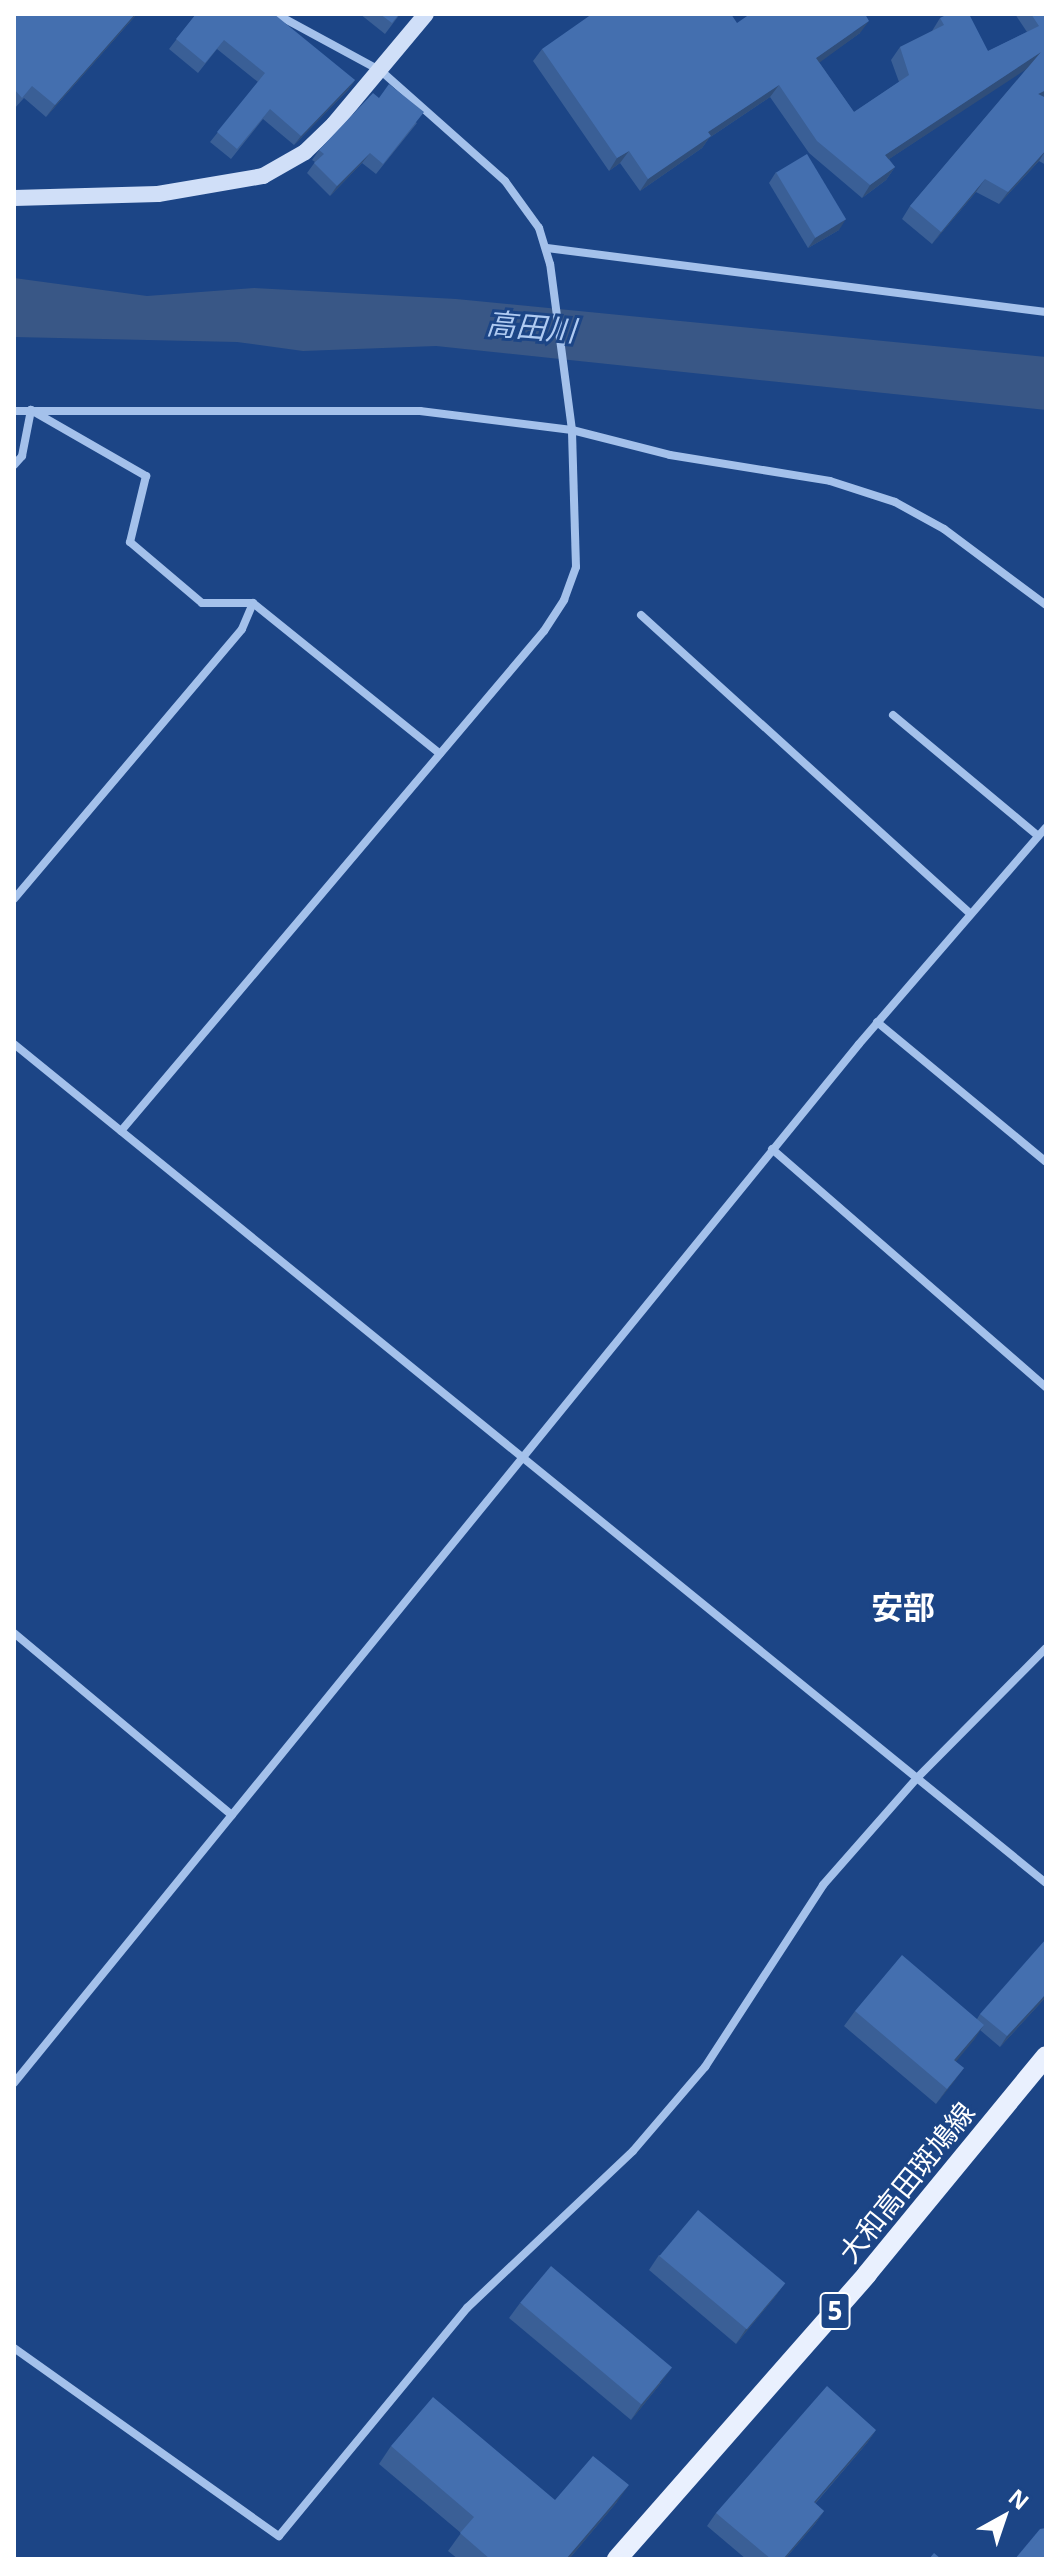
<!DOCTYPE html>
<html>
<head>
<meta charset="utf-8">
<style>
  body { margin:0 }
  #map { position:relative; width:1060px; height:2573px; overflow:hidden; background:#1c4586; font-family:"Noto Sans","Noto Sans JP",sans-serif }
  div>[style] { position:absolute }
  .water>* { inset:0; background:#395786 }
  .street>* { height:8px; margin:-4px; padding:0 4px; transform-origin:4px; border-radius:4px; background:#a4c1eb }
  .secondary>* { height:16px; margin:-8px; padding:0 8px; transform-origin:8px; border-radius:8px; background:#d0dff8 }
  .primary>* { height:20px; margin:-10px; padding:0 10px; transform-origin:10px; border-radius:10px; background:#e9f0fe }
  .wall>* { inset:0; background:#3a5f96 }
  .shaded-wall>* { inset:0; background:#304e7a }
  .building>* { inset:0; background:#446faf; transform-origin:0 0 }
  span { translate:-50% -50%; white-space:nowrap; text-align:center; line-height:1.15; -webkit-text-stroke:6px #1c4586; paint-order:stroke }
  .shield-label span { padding:2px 6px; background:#1c4586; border:2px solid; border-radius:6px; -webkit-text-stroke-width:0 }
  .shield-label { font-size:26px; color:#fff; font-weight:700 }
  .street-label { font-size:28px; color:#fff }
  .water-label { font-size:30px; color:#b0cbf2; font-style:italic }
  .quarter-label { font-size:32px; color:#fff; font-weight:700 }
  .frame { position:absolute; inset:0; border:16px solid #fff; pointer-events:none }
  .north { position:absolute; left:964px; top:2477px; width:80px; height:80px; -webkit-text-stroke:6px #1c4586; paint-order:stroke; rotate:40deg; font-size:22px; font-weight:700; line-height:32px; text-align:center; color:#fff }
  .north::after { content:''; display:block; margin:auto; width:28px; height:36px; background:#fff; clip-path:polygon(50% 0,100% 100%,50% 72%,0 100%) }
</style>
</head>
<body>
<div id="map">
  <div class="water">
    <i style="clip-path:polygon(14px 278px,147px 296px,254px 288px,456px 299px,1046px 357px,1046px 410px,436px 346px,303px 351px,237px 342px,14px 337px)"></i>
  </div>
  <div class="street">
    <i style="left:547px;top:248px;width:503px;rotate:7.31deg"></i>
    <i style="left:14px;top:411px;width:406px"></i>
    <i style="left:420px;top:411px;width:153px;rotate:7.1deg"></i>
    <i style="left:572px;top:430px;width:101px;rotate:14.3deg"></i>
    <i style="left:670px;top:455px;width:162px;rotate:9.2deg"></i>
    <i style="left:830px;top:481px;width:68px;rotate:17.9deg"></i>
    <i style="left:895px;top:502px;width:56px;rotate:28.9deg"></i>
    <i style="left:944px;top:529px;width:127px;rotate:36.7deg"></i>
    <i style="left:14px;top:465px;width:12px;rotate:-48deg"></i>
    <i style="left:22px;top:456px;width:47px;rotate:-78.9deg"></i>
    <i style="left:31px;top:410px;width:133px;rotate:29.9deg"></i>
    <i style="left:146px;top:476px;width:68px;rotate:103.6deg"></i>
    <i style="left:130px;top:542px;width:94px;rotate:40.3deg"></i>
    <i style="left:202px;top:603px;width:51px"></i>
    <i style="left:253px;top:603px;width:240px;rotate:38.9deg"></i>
    <i style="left:641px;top:615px;width:445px;rotate:42.2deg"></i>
    <i style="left:893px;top:715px;width:189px;rotate:39.8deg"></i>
    <i style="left:14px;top:899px;width:353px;rotate:-49.8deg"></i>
    <i style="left:242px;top:629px;width:28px;rotate:-67deg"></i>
    <i style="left:877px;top:1022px;width:219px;rotate:39.6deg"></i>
    <i style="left:14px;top:1044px;width:1330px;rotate:39.11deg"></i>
    <i style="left:121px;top:1131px;width:655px;rotate:-49.77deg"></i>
    <i style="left:544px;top:631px;width:37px;rotate:-57deg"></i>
    <i style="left:564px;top:600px;width:35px;rotate:-70deg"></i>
    <i style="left:576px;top:567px;width:137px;rotate:-91.7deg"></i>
    <i style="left:572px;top:430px;width:167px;rotate:-97.5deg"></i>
    <i style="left:550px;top:264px;width:38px;rotate:-107deg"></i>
    <i style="left:539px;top:228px;width:58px;rotate:-125.9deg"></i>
    <i style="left:505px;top:181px;width:166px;rotate:-138.4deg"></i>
    <i style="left:381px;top:71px;width:119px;rotate:-151.5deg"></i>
    <i style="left:772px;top:1149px;width:363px;rotate:41deg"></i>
    <i style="left:14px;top:1633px;width:284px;rotate:39.9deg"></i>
    <i style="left:14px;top:2083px;width:1339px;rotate:-50.88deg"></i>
    <i style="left:859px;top:1044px;width:286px;rotate:-49.2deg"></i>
    <i style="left:14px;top:2348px;width:325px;rotate:35.4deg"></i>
    <i style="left:279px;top:2536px;width:296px;rotate:-50.5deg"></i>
    <i style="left:467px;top:2308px;width:228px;rotate:-43.4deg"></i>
    <i style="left:633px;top:2151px;width:111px;rotate:-49.4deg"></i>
    <i style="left:705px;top:2067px;width:217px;rotate:-57deg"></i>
    <i style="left:823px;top:1885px;width:142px;rotate:-48.7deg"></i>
    <i style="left:917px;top:1778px;width:183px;rotate:-45.2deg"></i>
  </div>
  <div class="secondary">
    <i style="left:14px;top:198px;width:144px;rotate:-1.6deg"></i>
    <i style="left:158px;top:194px;width:107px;rotate:-9.7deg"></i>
    <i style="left:263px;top:176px;width:48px;rotate:-29.7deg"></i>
    <i style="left:305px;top:152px;width:40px;rotate:-44deg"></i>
    <i style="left:334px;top:124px;width:143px;rotate:-50.1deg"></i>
  </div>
  <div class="primary">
    <i style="left:617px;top:2559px;width:379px;rotate:-48.7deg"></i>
    <i style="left:867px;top:2274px;width:282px;rotate:-50.6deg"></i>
  </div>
  <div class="wall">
    <i style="clip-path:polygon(14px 14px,137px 14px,46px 117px,24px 98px,14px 109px)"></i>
    <i style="clip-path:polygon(196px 14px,355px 80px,348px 90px,294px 145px,263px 119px,231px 159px,210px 142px,258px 82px,217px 49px,198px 73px,169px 49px)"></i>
    <i style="clip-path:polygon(360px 14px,400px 14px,385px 34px)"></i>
    <i style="clip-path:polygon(1015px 14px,1046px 14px,1046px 165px,1039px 161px,999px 204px,976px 192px,932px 244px,902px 219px,910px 206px,1028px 67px,889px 159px,895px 167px,886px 180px,862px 198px,809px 153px,770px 97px,709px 138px,702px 148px,640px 191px,620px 163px,609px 171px,533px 61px,542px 49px,737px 23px,860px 33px,819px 62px,854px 112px,899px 82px,891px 60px,900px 47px,932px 31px,940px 18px,988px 51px,1027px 32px)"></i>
    <i style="clip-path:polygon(379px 98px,417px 123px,376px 174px,362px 163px,330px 196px,307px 173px,315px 162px,312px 160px,319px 150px)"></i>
    <i style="clip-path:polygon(776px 172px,839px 230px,808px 248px,769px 183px)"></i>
    <i style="clip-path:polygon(1046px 1997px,1000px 2047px,980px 2030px,955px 2062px,964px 2068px,936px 2104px,844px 2026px,855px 2011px,977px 2019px,980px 2014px)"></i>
    <i style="clip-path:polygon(659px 2255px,785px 2283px,774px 2298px,736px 2344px,649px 2270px)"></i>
    <i style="clip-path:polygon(520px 2303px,661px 2383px,631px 2420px,509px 2318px)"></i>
    <i style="clip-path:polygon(876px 2430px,867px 2443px,815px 2504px,824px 2511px,815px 2524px,785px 2559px,746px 2559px,707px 2526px,716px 2513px)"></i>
    <i style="clip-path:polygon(391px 2446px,555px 2500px,617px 2502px,569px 2559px,458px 2559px,448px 2551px,461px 2533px,379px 2464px)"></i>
  </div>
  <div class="shaded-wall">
    <i style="clip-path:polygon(135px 14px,137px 14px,46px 117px,55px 105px)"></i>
    <i style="clip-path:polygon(869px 21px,860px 33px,808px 71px,816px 58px)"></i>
    <i style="clip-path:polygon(1041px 52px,1033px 65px,877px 167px,885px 155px)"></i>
    <i style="clip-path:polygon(355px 80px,348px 90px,294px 145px,301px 136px)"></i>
    <i style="clip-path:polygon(779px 85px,770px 97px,709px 138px,702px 148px,640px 191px,648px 179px,708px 132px)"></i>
    <i style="clip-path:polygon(1046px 90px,1046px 98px,1038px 94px)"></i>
    <i style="clip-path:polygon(1046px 150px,1039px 161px,999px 204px,1008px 192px)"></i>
    <i style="clip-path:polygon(629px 151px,620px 163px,609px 171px,617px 158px)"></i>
    <i style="clip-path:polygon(370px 153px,362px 163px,330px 196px,337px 186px)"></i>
    <i style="clip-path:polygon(895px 167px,886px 180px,862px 198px,870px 185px)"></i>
    <i style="clip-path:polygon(985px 179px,976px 192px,932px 244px,941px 232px)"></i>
    <i style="clip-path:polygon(846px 219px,839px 230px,808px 248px,815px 238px)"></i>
    <i style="clip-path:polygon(1046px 1994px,1046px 1997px,1000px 2047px,1007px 2036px)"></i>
    <i style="clip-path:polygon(984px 2025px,974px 2040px,944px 2076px,954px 2060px)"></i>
    <i style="clip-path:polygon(964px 2068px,953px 2083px,936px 2104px,947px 2089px)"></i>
    <i style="clip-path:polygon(785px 2283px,774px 2298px,736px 2344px,746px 2329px)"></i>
    <i style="clip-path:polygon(672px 2368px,661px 2383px,631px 2420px,641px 2405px)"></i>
    <i style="clip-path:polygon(876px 2430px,867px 2443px,804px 2516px,814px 2502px)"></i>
    <i style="clip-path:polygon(629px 2485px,617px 2502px,569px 2559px,566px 2559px)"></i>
    <i style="clip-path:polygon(824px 2511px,815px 2524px,785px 2559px,783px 2559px)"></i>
  </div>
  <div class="building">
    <i style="clip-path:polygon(14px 14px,135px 14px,55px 105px,32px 86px,22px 98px,14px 89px)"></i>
    <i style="clip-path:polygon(196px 14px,274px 14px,355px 80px,301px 136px,270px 109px,237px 149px,217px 132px,265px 73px,224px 40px,205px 63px,176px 39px)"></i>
    <i style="clip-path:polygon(380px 14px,399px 14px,392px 23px)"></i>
    <i style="clip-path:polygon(592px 14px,731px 14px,737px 23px,750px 14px,865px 14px,869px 21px,816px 58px,854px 112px,909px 75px,900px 47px,944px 25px,940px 18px,948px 14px,969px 14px,988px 51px,1039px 26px,1031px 14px,1046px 14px,1046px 90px,1038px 94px,1046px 98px,1046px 150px,1008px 192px,985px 179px,941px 232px,910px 206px,1041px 52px,885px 155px,895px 167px,870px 185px,817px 141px,779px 85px,708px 132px,711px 136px,648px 179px,629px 151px,617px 158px,542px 49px)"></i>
    <i style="clip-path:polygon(389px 84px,424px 112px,383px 164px,370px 153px,337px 186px,314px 163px,324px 154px,319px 150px,373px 93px,379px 98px)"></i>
    <i style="left:807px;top:154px;width:76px;height:36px;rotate:59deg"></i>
    <i style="clip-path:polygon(1046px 1939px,1046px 1994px,1007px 2036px,980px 2014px)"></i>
    <i style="clip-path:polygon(902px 1955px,984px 2025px,954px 2060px,964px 2068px,947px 2089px,855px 2011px)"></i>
    <i style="left:698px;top:2210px;width:114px;height:60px;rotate:40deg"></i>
    <i style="left:551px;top:2266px;width:158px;height:48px;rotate:40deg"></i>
    <i style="clip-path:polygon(827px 2386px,876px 2430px,814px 2502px,824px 2511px,783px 2559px,771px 2559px,716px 2513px)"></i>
    <i style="clip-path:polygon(433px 2397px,555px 2500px,593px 2456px,629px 2485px,566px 2559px,490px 2559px,460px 2533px,474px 2517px,391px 2446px)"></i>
    <i style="clip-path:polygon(1046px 2528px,1046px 2559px,1015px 2559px,1040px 2529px)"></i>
    <i style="clip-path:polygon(934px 2553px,941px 2559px,929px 2559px)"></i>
  </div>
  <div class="shield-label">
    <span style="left:835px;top:2311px">5</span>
  </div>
  <div class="street-label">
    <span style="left:906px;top:2182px;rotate:-51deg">大和高田斑鳩線</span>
  </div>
  <div class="water-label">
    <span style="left:531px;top:327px;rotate:5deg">高田川</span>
  </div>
  <div class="quarter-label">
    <span style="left:903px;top:1607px">安部</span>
  </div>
  <div class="frame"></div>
  <div class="north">N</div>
</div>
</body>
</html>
